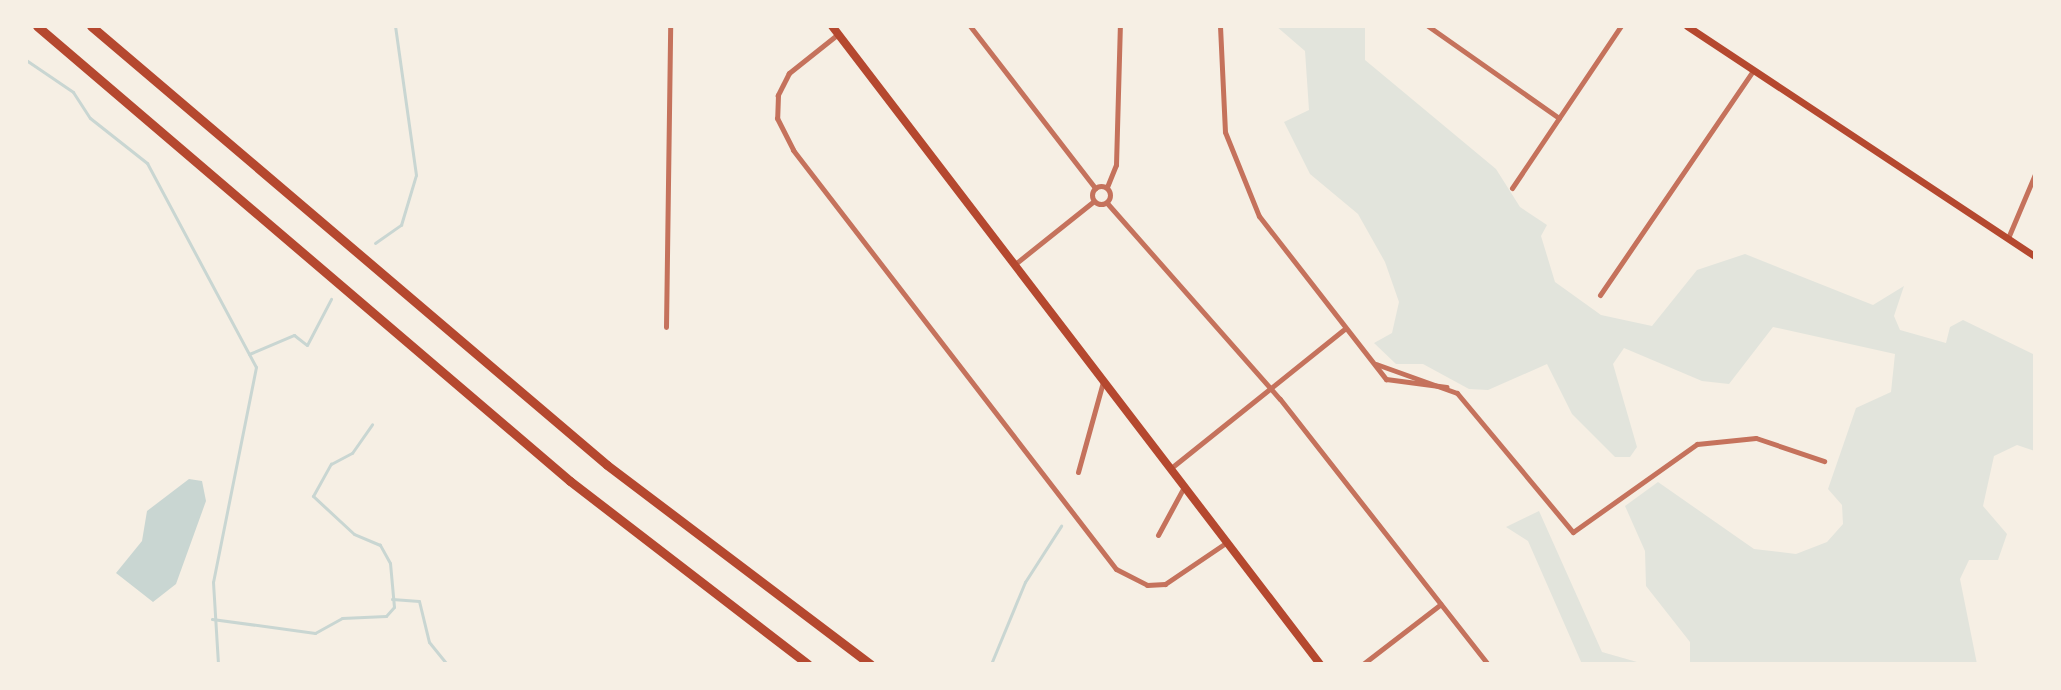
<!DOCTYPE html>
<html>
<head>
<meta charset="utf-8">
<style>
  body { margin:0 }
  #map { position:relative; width:2061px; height:690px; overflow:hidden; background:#f6efe4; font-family:"Sofia Sans Condensed",sans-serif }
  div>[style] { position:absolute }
  .green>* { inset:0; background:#e2e4dc }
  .water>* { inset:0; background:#c9d6d2 }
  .stream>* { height:3px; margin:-1.5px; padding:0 1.5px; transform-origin:1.5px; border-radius:1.5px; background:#c9d6d2 }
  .minor>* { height:5px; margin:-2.5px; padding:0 2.5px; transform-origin:2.5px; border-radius:2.5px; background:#c5725c }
  .minor>.ring { margin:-2.5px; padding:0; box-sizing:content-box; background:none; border:5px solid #c5725c; border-radius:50% }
  .secondary>* { height:7px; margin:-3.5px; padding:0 3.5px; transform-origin:3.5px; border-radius:3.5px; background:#b5482f }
  .primary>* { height:8px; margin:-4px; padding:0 4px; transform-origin:4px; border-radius:4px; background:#b5482f }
  .motorway>* { height:9px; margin:-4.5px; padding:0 4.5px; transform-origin:4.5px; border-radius:4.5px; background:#b5482f }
  span { translate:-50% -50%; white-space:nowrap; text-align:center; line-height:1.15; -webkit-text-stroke:7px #f6efe4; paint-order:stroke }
  .frame { position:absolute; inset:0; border:28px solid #f6efe4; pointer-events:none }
</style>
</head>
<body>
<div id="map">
  <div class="green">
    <i style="clip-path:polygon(1276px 26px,1365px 26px,1365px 60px,1496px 169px,1520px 207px,1547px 225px,1541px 236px,1555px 282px,1601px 315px,1652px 326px,1697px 270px,1745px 254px,1873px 305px,1904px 286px,1894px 316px,1900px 330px,1946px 343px,1950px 327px,1963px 320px,2035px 355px,2035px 451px,2017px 445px,1994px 456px,1983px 506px,2007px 534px,1998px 560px,1969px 560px,1960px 579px,1977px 664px,1690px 664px,1690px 642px,1646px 586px,1645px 551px,1625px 506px,1658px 482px,1754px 549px,1796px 554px,1827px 542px,1843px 524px,1842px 505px,1828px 489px,1856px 408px,1891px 392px,1895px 354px,1773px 327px,1729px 384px,1702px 381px,1624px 348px,1613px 364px,1637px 447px,1630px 457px,1615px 457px,1572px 414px,1547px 364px,1488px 390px,1469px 389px,1423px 364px,1396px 364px,1374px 343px,1392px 333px,1399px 302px,1385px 262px,1358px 214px,1310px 174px,1284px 122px,1309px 110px,1305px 51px)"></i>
    <i style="clip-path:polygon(1539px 511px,1602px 652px,1644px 664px,1582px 664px,1528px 541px,1506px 527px)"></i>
  </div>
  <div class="water">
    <i style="clip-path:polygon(189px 479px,202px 481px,206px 501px,176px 584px,153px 602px,116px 573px,142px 541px,147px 511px)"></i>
  </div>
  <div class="stream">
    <i style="left:26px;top:60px;width:57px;rotate:34.2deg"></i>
    <i style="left:73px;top:92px;width:31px;rotate:57deg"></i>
    <i style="left:90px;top:118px;width:73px;rotate:38.3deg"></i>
    <i style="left:147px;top:163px;width:231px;rotate:61.9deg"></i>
    <i style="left:256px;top:367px;width:219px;rotate:101.3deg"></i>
    <i style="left:213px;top:582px;width:82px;rotate:86.5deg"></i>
    <i style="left:375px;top:243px;width:32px;rotate:-35deg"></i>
    <i style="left:401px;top:225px;width:52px;rotate:-73.3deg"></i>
    <i style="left:416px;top:175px;width:150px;rotate:-98deg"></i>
    <i style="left:249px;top:354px;width:49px;rotate:-22.9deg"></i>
    <i style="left:294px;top:335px;width:16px;rotate:38deg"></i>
    <i style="left:307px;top:345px;width:52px;rotate:-62.4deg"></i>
    <i style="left:392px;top:599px;width:27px;rotate:4deg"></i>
    <i style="left:419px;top:601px;width:42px;rotate:76.3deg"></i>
    <i style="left:429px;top:642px;width:28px;rotate:51deg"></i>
    <i style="left:212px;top:619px;width:104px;rotate:7.7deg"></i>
    <i style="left:315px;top:633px;width:31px;rotate:-29deg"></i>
    <i style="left:342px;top:618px;width:44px;rotate:-2.6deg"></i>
    <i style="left:386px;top:616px;width:12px;rotate:-48deg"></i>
    <i style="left:394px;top:607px;width:44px;rotate:-95.2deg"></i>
    <i style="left:390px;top:563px;width:21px;rotate:-119deg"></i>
    <i style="left:380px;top:545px;width:28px;rotate:-157deg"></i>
    <i style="left:354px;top:534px;width:56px;rotate:-137.2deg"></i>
    <i style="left:313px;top:496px;width:37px;rotate:-61deg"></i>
    <i style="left:331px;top:464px;width:24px;rotate:-28deg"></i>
    <i style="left:352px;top:453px;width:35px;rotate:-55deg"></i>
    <i style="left:991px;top:664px;width:89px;rotate:-67.5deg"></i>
    <i style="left:1025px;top:582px;width:67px;rotate:-57.3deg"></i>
  </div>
  <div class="minor">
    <i style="left:970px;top:26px;width:205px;rotate:52.3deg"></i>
    <i style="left:1220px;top:26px;width:106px;rotate:87.3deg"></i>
    <i style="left:1225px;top:132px;width:91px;rotate:68deg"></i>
    <i style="left:1259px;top:216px;width:207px;rotate:52.1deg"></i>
    <i style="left:1386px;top:379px;width:61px;rotate:7.6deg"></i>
    <i style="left:1428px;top:26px;width:160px;rotate:35.1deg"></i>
    <i style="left:838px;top:34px;width:63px;rotate:141.5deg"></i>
    <i style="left:789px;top:73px;width:25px;rotate:117deg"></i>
    <i style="left:778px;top:95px;width:23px;rotate:92deg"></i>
    <i style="left:777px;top:118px;width:36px;rotate:63deg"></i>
    <i style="left:793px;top:150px;width:529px;rotate:52.37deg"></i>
    <i style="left:1116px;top:569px;width:35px;rotate:27deg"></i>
    <i style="left:1147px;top:585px;width:18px;rotate:-3deg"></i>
    <i style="left:1165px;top:584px;width:75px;rotate:-34.1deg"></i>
    <i class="ring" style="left:1092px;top:186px;width:13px;height:13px"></i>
    <i style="left:1107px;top:187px;width:24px;rotate:-68deg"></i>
    <i style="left:1116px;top:165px;width:139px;rotate:-88.4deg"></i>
    <i style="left:1512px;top:188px;width:195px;rotate:-56.1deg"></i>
    <i style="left:1107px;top:203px;width:261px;rotate:48.6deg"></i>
    <i style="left:1280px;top:399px;width:337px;rotate:51.9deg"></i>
    <i style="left:2008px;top:238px;width:69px;rotate:-67.1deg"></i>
    <i style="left:1015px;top:264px;width:101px;rotate:-38.6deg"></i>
    <i style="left:1600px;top:295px;width:271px;rotate:-55.7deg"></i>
    <i style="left:666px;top:327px;width:301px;rotate:-89.2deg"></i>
    <i style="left:1376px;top:364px;width:86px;rotate:19.7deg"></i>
    <i style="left:1457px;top:393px;width:181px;rotate:50.2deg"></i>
    <i style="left:1573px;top:532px;width:152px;rotate:-35.4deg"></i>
    <i style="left:1697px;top:444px;width:59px;rotate:-5.8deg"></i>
    <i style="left:1756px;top:438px;width:72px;rotate:18.7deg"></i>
    <i style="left:1171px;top:468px;width:221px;rotate:-38.7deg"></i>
    <i style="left:1078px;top:472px;width:93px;rotate:-74.5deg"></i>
    <i style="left:1158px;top:535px;width:55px;rotate:-61.6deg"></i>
    <i style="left:1363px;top:664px;width:98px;rotate:-37.6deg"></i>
  </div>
  <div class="secondary">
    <i style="left:1687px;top:26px;width:417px;rotate:33.5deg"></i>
  </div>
  <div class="primary">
    <i style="left:832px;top:26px;width:803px;rotate:52.59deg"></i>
  </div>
  <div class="motorway">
    <i style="left:37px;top:26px;width:701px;rotate:40.49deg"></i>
    <i style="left:570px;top:481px;width:300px;rotate:37.6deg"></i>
    <i style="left:91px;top:26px;width:677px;rotate:40.39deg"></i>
    <i style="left:607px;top:465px;width:330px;rotate:37.1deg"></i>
  </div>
  <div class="frame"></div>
</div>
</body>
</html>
